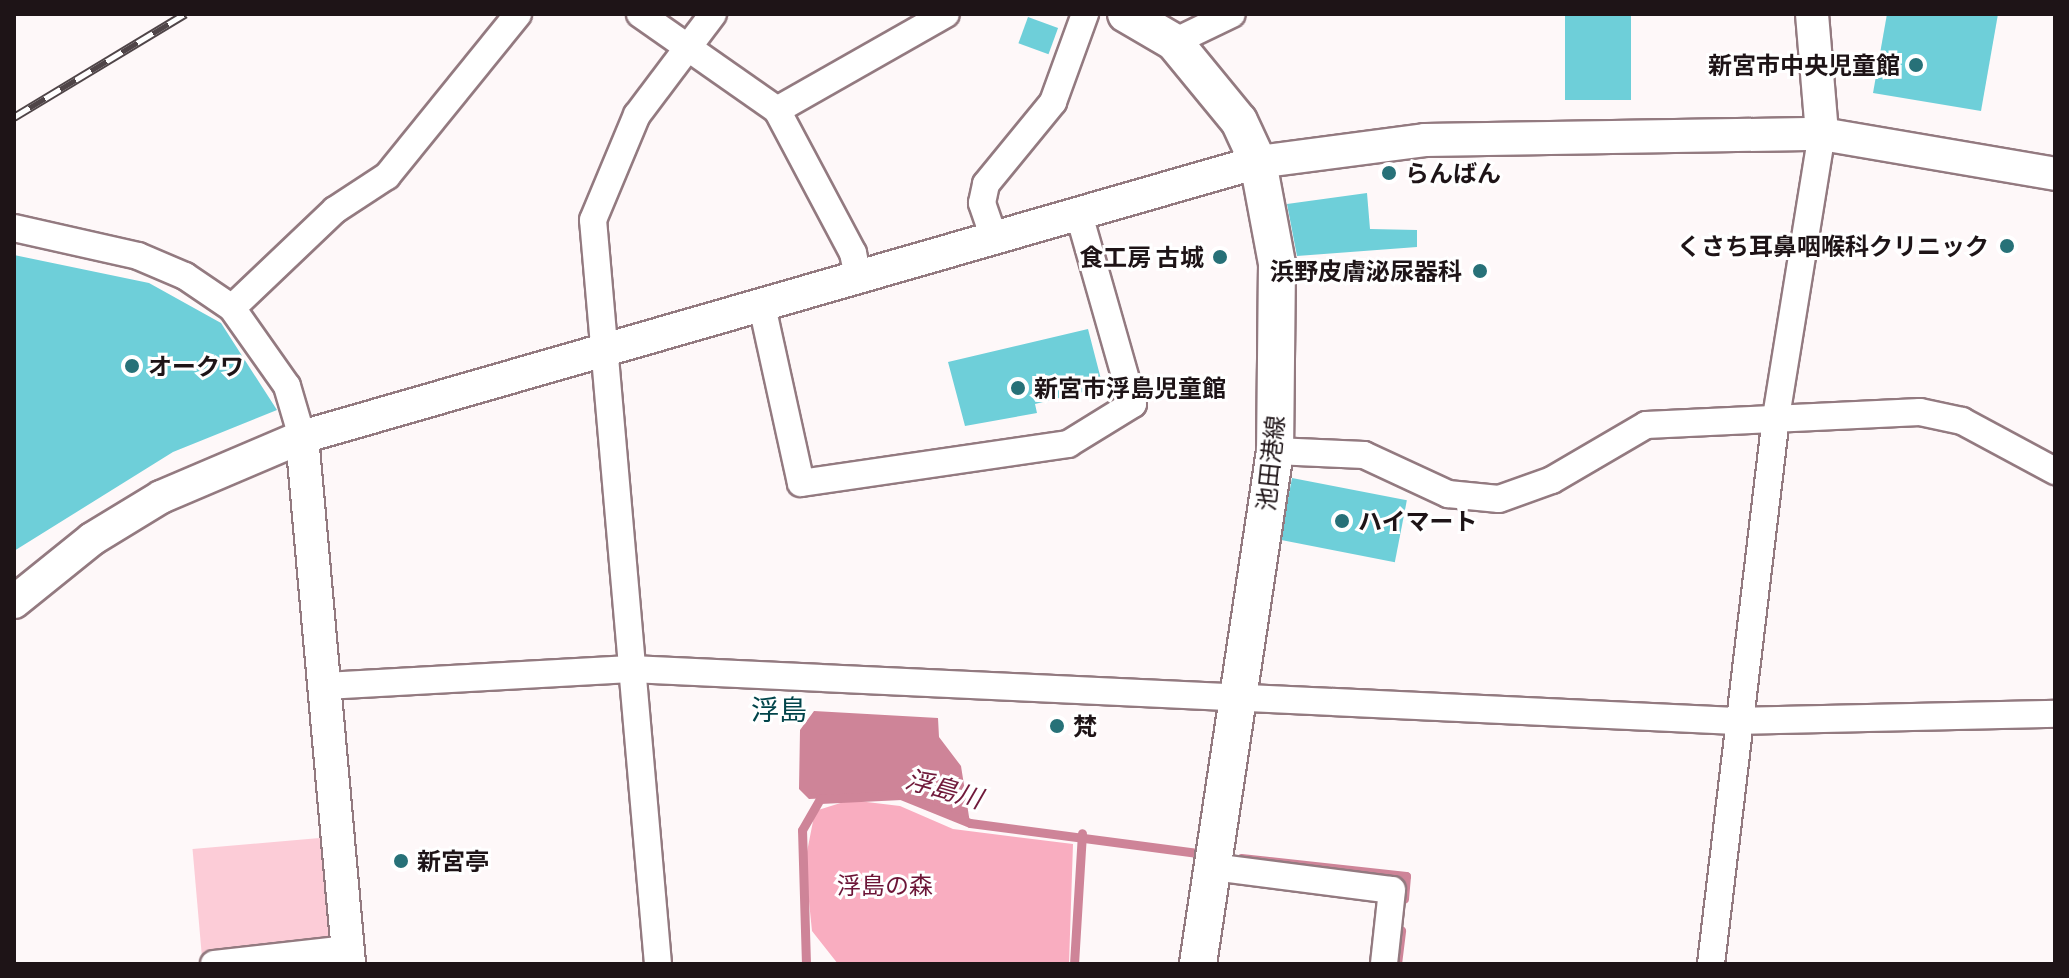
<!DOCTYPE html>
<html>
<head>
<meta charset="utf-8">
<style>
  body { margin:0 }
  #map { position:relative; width:2069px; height:978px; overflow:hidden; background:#fef8f9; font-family:Manrope,"Noto Sans JP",sans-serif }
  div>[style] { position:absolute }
  .green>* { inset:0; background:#fcccd7; transform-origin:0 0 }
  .forest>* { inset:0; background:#f9adc0 }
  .water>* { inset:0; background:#ce8498 }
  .stream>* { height:9px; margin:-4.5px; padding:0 4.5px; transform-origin:4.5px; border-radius:4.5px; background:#ce8498 }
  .building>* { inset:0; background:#6ecfd9; transform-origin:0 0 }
  .roads { filter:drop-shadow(2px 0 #937a80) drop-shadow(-2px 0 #937a80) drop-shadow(0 2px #937a80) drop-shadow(0 -2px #937a80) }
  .minor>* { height:26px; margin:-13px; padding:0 13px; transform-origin:13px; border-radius:13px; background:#fff }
  .tertiary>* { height:32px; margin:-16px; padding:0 16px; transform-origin:16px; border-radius:16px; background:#fff }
  .secondary>* { height:36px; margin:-18px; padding:0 18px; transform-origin:18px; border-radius:18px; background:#fff }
  .rail>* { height:9px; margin-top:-4.5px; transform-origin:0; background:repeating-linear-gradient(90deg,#fff 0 18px,#4f4548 0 36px); box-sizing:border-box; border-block:2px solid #4f4548 }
  .dots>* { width:22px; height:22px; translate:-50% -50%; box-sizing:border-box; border:4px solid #fff; border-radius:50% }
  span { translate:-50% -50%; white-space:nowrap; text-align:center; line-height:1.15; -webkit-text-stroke:6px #fff; paint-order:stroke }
  .poi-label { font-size:24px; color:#1e1417; font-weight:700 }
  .right { translate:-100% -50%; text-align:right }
  .left { translate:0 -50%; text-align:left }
  .street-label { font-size:24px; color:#1e1417 }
  .park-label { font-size:24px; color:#6c1537 }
  .water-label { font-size:26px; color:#70193a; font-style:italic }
  .quarter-label { font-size:28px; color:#01444a }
  .frame { position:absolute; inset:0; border:16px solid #1e1417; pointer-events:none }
</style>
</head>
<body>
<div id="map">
  <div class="green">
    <i style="left:331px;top:837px;width:107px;height:139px;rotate:85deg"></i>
  </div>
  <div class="forest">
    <i style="clip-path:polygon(850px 800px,900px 806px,953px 829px,1073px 844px,1069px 964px,838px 964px,812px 931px,805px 862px,815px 811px)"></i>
  </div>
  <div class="water">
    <i style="clip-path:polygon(814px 711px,938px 718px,939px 737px,961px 766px,970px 823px,901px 795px,809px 799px,799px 789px,800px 730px)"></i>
  </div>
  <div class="stream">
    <i style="left:1241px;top:858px;width:166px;rotate:6.2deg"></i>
    <i style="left:1406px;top:876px;width:23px;rotate:95deg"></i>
    <i style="left:806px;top:964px;width:134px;rotate:-91.7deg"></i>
    <i style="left:802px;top:830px;width:36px;rotate:-60deg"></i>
    <i style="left:820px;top:799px;width:81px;rotate:-2.8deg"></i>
    <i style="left:901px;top:795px;width:74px;rotate:22.1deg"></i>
    <i style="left:970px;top:823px;width:239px;rotate:7.5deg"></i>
    <i style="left:1074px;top:964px;width:131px;rotate:-86.5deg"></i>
    <i style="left:1397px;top:964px;width:34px;rotate:-83deg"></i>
  </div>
  <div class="building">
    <i style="left:1565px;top:14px;width:66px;height:86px"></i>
    <i style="clip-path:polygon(1887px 14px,1998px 14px,1981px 111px,1873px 93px)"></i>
    <i style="left:1028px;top:17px;width:32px;height:28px;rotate:20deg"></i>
    <i style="clip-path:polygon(1367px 193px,1370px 229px,1417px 230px,1417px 247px,1297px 256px,1287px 204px)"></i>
    <i style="clip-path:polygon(14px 255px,149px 283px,221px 323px,277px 410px,173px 452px,14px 551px)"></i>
    <i style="clip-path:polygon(1088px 329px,1103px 387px,1035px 404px,1037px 413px,965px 426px,948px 362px)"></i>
    <i style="left:1292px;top:478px;width:117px;height:63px;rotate:11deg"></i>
  </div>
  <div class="roads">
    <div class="minor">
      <i style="left:640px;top:14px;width:167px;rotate:35deg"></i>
      <i style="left:777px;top:110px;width:162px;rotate:62deg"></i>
      <i style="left:853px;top:253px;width:24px;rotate:78deg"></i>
      <i style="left:1174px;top:42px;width:64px;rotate:-25.8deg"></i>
      <i style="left:777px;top:110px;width:194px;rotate:-29.6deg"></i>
      <i style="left:14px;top:228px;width:127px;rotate:12.7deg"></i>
      <i style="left:138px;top:256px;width:51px;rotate:23.1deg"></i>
      <i style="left:185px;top:276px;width:57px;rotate:34.2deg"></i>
      <i style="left:232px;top:308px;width:95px;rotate:54.8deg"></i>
      <i style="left:287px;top:386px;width:53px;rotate:73.6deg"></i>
      <i style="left:994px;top:238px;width:37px;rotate:-109deg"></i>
      <i style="left:982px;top:203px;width:19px;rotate:-78deg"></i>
      <i style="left:986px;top:184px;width:106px;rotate:-50.7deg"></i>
      <i style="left:1053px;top:102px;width:94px;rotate:-70deg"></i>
      <i style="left:762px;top:306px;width:181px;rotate:77.6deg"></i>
      <i style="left:801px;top:483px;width:270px;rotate:-8.3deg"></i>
      <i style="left:1068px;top:444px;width:76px;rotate:-31.6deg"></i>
      <i style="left:1133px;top:404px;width:198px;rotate:-105.9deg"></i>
      <i style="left:232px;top:308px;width:142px;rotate:-43.6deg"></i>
      <i style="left:335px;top:210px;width:62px;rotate:-33.2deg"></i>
      <i style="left:387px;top:176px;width:208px;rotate:-51deg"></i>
      <i style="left:1275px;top:451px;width:89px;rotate:2.6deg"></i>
      <i style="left:1364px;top:455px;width:93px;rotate:24.9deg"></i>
      <i style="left:1448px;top:494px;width:51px;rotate:5.6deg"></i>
      <i style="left:1499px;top:499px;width:56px;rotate:-19.7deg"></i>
      <i style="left:1552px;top:480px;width:109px;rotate:-30.3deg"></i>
      <i style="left:1646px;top:425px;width:274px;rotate:-2.7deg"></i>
      <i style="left:1920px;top:412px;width:43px;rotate:12.1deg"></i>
      <i style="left:1962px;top:421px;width:106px;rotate:28.3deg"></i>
      <i style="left:325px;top:686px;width:306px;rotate:-3.2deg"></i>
      <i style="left:631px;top:669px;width:1106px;rotate:2.69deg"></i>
      <i style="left:1736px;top:721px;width:319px;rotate:-1.3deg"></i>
      <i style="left:1213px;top:867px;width:180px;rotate:7.3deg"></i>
      <i style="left:1392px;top:890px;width:74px;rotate:96.2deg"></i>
      <i style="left:214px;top:964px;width:135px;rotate:-6.4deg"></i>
      <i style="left:658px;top:964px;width:747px;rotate:-94.99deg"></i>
      <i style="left:593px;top:220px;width:114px;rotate:-67.3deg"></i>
      <i style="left:637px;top:115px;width:126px;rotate:-53deg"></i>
      <i style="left:1711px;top:964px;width:551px;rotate:-83.22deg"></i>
      <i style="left:1776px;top:417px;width:287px;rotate:-80.8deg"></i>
    </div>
    <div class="tertiary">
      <i style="left:1812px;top:14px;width:120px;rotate:85.2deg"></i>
      <i style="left:302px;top:437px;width:529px;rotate:84.9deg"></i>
      <i style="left:14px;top:602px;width:100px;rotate:-38.9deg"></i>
      <i style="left:92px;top:539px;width:81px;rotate:-31.3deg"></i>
      <i style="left:161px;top:497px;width:153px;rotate:-23.1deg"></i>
      <i style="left:302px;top:437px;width:995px;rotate:-16.05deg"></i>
      <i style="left:1258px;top:162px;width:168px;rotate:-7.5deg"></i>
      <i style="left:1425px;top:140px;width:397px;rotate:-0.9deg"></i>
      <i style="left:1822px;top:134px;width:236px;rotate:9.7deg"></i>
    </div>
    <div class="secondary">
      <i style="left:1126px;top:14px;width:56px;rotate:30.3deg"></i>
      <i style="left:1174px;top:42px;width:102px;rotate:50.6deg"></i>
      <i style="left:1239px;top:121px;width:45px;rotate:65.1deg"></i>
      <i style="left:1258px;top:162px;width:104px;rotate:79.4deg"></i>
      <i style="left:1277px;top:264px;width:187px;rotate:90.6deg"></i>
      <i style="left:1275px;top:451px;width:519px;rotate:98.54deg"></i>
    </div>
  </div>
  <div class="rail">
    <i style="left:14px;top:117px;width:200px;rotate:-31.1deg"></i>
  </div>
  <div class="dots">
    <i style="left:1916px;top:65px;background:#277178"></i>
    <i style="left:1389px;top:173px;background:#277178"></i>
    <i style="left:2007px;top:246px;background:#277178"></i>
    <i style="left:1220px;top:257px;background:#277178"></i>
    <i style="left:1480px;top:271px;background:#277178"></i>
    <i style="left:132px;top:366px;background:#277178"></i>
    <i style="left:1018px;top:388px;background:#277178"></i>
    <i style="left:1342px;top:521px;background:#277178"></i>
    <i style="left:1057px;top:726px;background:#277178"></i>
    <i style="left:401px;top:861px;background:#277178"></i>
  </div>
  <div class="poi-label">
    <span class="right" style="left:1900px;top:65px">新宮市中央児童館</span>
    <span class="left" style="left:1405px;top:173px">らんばん</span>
    <span class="right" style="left:1989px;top:246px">くさち耳鼻咽喉科クリニック</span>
    <span class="right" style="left:1204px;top:257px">食工房 古城</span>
    <span class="right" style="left:1462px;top:271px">浜野皮膚泌尿器科</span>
    <span class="left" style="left:148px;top:366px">オークワ</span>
    <span class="left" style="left:1034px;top:388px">新宮市浮島児童館</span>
    <span class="left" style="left:1358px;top:521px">ハイマート</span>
    <span class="left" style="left:1073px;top:726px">梵</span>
    <span class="left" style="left:417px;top:861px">新宮亭</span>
  </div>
  <div class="street-label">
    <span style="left:1270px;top:463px;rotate:-84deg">池田港線</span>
  </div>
  <div class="park-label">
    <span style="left:885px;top:885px">浮島の森</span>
  </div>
  <div class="water-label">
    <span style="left:944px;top:789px;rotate:16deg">浮島川</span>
  </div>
  <div class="quarter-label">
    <span style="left:779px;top:709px">浮島</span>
  </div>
  <div class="frame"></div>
</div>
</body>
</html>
